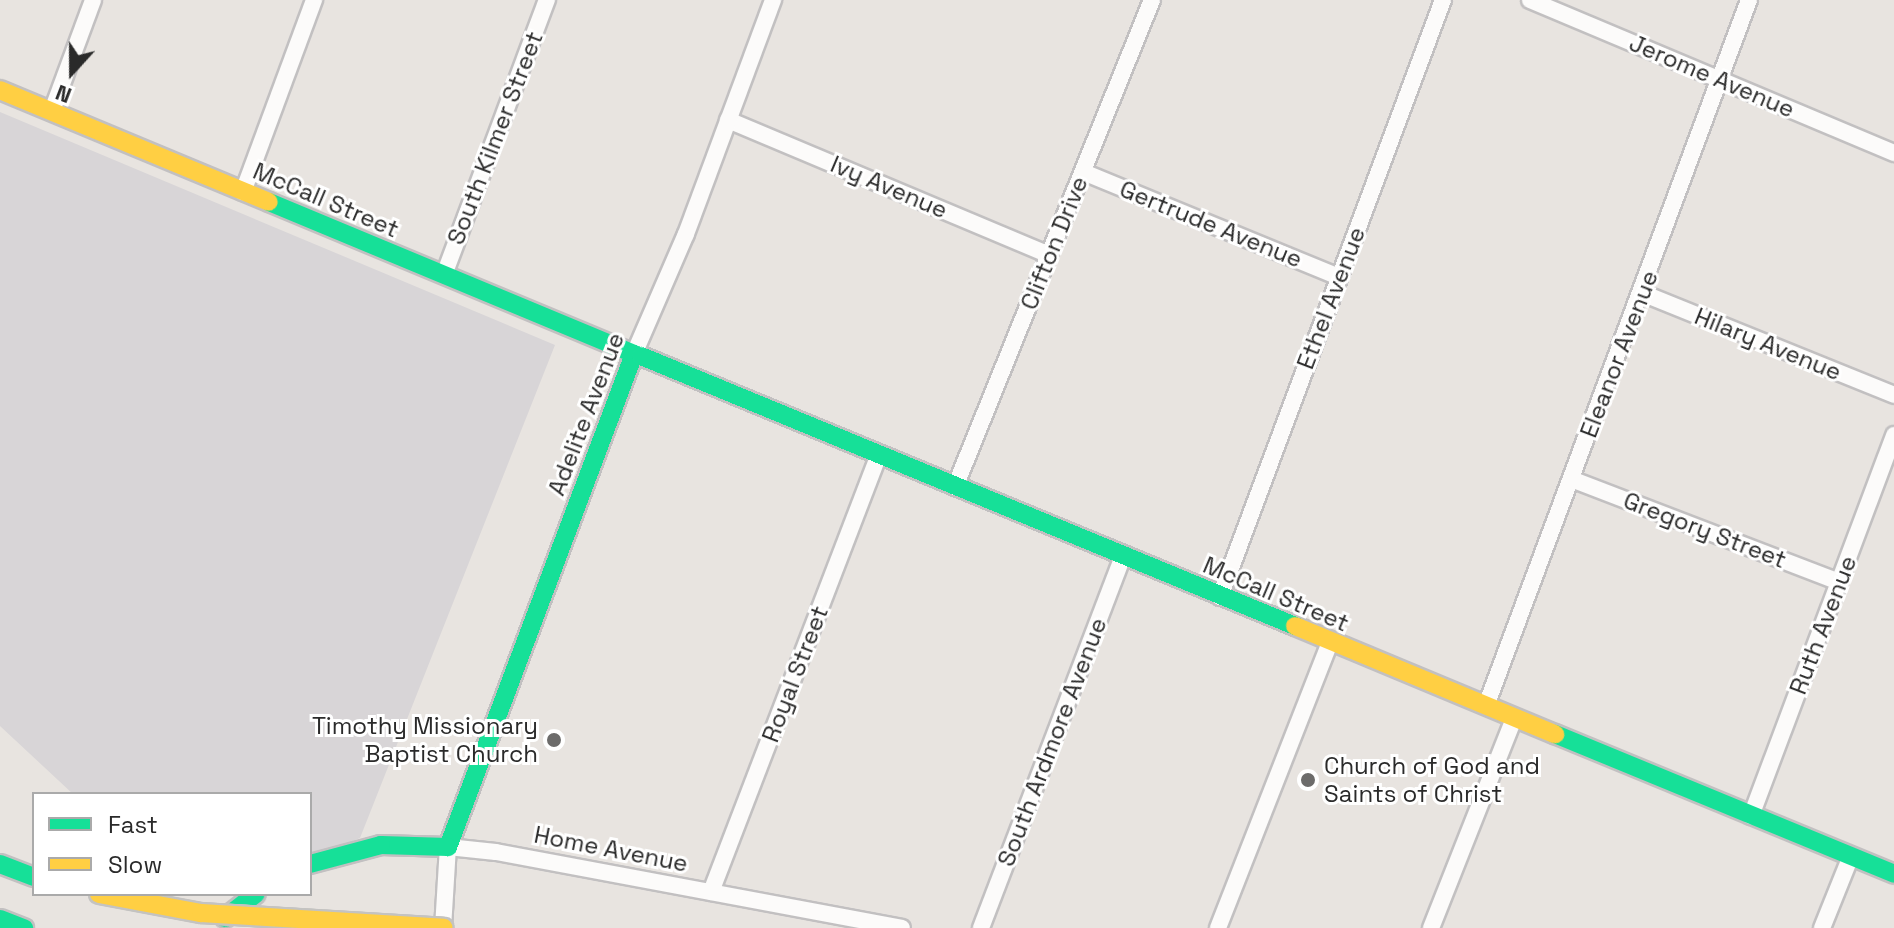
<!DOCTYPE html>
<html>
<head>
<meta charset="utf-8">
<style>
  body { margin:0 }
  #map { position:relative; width:1894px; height:928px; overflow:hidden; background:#e8e4e0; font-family:"Space Grotesk",sans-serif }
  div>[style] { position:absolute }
  .industrial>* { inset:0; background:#d8d5d7 }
  .roads { filter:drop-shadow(2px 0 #c2c0c1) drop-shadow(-2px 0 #c2c0c1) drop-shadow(0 2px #c2c0c1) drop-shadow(0 -2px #c2c0c1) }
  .street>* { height:16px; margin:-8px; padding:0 8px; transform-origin:8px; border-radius:8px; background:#fcfbfa }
  .fast>* { height:18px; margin:-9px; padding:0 9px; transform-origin:9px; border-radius:9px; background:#16e098 }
  .slow>* { height:18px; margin:-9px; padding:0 9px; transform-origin:9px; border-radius:9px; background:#ffcf43 }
  .bridges { filter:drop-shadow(2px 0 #c4c3c1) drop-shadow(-2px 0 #c4c3c1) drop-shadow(0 2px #c4c3c1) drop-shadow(0 -2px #c4c3c1) }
  .slow-bridge>* { height:18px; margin:-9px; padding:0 9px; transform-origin:9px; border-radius:9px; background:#ffcf43 }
  .dots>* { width:22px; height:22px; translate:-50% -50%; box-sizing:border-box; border:4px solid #fff; border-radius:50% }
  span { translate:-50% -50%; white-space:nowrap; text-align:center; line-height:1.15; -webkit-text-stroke:6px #fff; paint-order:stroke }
  .street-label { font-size:24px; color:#2a2a2a }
  .poi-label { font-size:24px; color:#2a2a2a }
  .right { translate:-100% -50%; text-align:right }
  .left { translate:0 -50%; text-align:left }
  .legend { position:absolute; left:32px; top:792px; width:280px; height:104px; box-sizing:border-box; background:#fff; border:2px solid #aaa; margin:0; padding:10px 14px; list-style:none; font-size:24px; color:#2a2a2a }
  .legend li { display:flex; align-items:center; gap:16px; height:40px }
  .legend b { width:40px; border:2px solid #aaa }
  .north { position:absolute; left:32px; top:32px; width:80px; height:80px; -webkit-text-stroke:6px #fff; paint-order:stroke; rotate:201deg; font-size:22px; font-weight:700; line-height:32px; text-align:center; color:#2a2a2a }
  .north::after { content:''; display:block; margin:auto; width:28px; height:36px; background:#2a2a2a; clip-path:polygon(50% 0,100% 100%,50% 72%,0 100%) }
</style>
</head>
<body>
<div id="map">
  <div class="industrial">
    <i style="clip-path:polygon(0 112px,555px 345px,360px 838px,310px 859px,310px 794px,73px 794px,0 726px)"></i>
  </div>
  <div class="roads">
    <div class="street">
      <i style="left:1530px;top:0;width:395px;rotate:22.8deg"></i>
      <i style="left:52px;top:111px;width:118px;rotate:-69.7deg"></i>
      <i style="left:728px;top:120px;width:348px;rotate:22.8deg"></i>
      <i style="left:1083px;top:172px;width:277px;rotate:22.3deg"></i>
      <i style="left:243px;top:192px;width:205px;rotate:-69.7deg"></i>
      <i style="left:444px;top:275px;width:294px;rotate:-69.5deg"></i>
      <i style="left:1642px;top:293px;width:272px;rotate:22deg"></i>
      <i style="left:641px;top:356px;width:7px;rotate:-164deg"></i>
      <i style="left:634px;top:354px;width:131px;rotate:-66.6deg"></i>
      <i style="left:686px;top:234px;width:250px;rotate:-69.6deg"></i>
      <i style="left:1571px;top:479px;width:287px;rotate:21deg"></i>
      <i style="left:955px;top:487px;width:525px;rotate:-67.98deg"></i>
      <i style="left:1220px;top:597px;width:637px;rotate:-69.52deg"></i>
      <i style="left:1486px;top:706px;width:753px;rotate:-69.57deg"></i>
      <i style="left:1751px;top:816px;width:407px;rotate:-69.4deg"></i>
      <i style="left:711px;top:892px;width:468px;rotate:-69deg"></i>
      <i style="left:443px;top:928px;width:81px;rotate:-86.5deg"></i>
      <i style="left:448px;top:847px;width:48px;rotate:5.9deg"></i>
      <i style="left:496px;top:852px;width:413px;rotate:10.6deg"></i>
      <i style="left:981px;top:928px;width:397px;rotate:-69.1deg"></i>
      <i style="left:1218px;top:928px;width:307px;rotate:-68.6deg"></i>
      <i style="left:1431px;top:928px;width:226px;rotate:-68.4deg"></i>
      <i style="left:1822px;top:928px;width:78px;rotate:-68.1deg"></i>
    </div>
    <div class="fast">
      <i style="left:269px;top:202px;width:395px;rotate:22.6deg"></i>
      <i style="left:634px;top:354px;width:527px;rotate:110.67deg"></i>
      <i style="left:448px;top:847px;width:67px;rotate:-178.3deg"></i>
      <i style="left:381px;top:845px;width:73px;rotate:165deg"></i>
      <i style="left:641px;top:356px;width:708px;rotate:22.43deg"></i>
      <i style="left:1555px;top:734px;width:367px;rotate:22.4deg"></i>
      <i style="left:0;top:864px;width:36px;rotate:21deg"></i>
      <i style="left:225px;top:918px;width:39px;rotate:-38deg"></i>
      <i style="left:0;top:919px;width:26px;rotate:21deg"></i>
    </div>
    <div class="slow">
      <i style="left:0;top:90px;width:291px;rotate:22.6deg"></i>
      <i style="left:1295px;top:626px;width:282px;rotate:22.6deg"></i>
    </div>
  </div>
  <div class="bridges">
    <div class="slow-bridge">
      <i style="left:99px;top:894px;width:104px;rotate:10.6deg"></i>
      <i style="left:201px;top:913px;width:243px;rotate:3.5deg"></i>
    </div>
  </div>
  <div class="dots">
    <i style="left:554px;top:740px;background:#6c6b6a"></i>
    <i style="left:1308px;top:780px;background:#6c6b6a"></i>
  </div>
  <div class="street-label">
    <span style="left:1712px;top:76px;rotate:23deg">Jerome Avenue</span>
    <span style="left:495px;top:138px;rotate:-69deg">South Kilmer Street</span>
    <span style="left:889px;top:187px;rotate:23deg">Ivy Avenue</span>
    <span style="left:326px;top:200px;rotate:23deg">McCall Street</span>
    <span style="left:1211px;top:224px;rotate:22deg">Gertrude Avenue</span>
    <span style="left:1054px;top:243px;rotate:-68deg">Clifton Drive</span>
    <span style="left:1331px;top:298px;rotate:-69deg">Ethel Avenue</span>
    <span style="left:1768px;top:344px;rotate:22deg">Hilary Avenue</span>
    <span style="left:1619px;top:354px;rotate:-69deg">Eleanor Avenue</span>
    <span style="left:586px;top:414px;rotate:-69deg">Adelite Avenue</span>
    <span style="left:1705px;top:530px;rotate:21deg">Gregory Street</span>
    <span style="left:1276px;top:594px;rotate:23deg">McCall Street</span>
    <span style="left:1823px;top:625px;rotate:-69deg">Ruth Avenue</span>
    <span style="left:795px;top:674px;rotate:-69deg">Royal Street</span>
    <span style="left:1052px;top:742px;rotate:-69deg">South Ardmore Avenue</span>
    <span style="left:611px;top:849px;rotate:11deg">Home Avenue</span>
  </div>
  <div class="poi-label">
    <span class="right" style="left:538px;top:740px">Timothy Missionary<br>Baptist Church</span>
    <span class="left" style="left:1324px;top:780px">Church of God and<br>Saints of Christ</span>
  </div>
  <ul class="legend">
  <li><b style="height:10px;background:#16e098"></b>Fast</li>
  <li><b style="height:10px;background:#ffcf43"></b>Slow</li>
  </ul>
  <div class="north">N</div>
</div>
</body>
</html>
